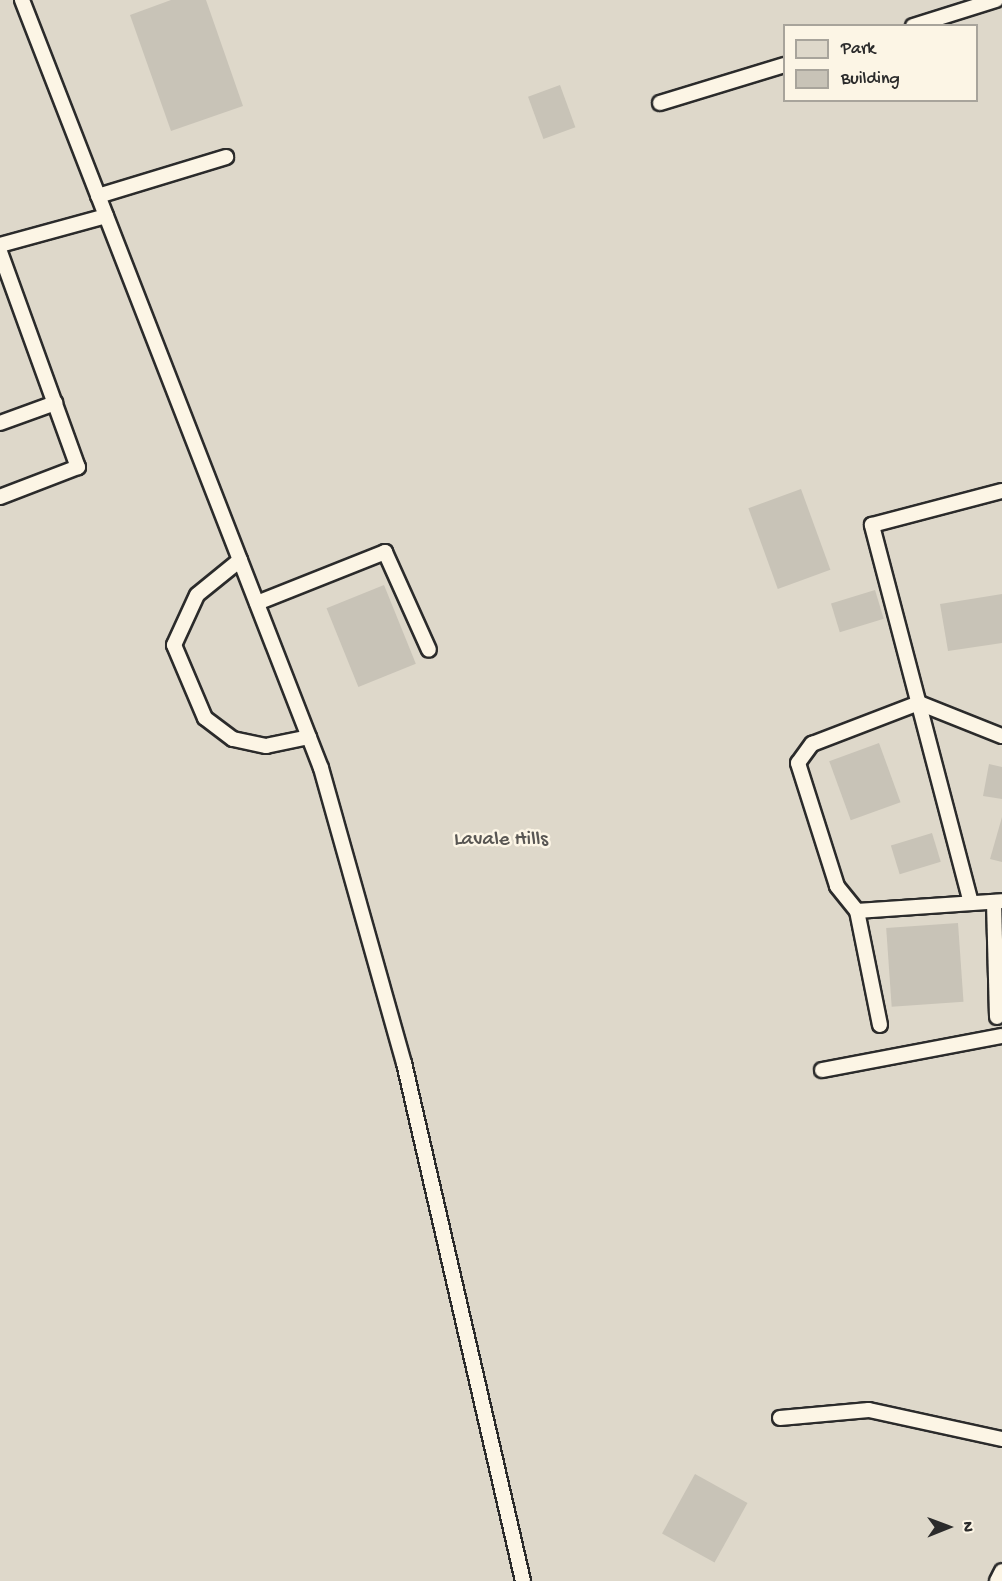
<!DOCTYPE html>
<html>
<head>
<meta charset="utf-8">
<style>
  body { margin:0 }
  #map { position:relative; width:1002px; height:1581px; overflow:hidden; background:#fcf5e5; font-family:"Gochi Hand",sans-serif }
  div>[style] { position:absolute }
  .green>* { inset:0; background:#ded8ca }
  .building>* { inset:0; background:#c8c3b7; transform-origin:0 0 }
  .roads { filter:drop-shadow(2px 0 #2b2b2b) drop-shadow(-2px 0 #2b2b2b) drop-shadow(0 2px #2b2b2b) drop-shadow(0 -2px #2b2b2b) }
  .lane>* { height:14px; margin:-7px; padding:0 7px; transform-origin:7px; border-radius:7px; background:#fcf5e5 }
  span { translate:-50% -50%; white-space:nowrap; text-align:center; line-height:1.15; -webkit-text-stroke:5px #fcf5e5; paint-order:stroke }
  .park-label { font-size:21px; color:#585653 }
  .legend { position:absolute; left:783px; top:24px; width:195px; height:78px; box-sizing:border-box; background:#fcf5e5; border:2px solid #a8a49b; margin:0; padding:8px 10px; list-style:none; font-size:18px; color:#2b2b2b }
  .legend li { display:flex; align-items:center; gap:12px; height:30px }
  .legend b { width:30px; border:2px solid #a8a49b }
  .north { position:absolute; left:918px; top:1497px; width:60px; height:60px; -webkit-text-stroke:4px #fcf5e5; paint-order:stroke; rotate:89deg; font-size:16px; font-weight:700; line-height:24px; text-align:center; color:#2b2b2b }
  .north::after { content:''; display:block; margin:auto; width:21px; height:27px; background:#2b2b2b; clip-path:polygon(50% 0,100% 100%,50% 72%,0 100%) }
</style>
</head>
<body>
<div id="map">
  <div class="green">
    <i style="clip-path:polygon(evenodd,0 0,1002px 0,1002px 1581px,0 1581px,0 0,784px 26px,976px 26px,976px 100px,784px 100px,784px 26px)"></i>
  </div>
  <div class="building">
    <i style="clip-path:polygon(171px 0,206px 0,243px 106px,171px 131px,130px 15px)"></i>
    <i style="left:560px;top:85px;width:45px;height:34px;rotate:70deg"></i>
    <i style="left:801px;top:489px;width:86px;height:56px;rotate:70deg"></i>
    <i style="left:384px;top:585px;width:85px;height:62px;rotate:68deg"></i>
    <i style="left:875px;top:590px;width:30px;height:46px;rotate:73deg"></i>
    <i style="clip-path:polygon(1002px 594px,1002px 643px,948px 651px,940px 604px)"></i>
    <i style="left:879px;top:743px;width:63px;height:53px;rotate:70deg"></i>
    <i style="clip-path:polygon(989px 764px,1002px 767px,1002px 799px,983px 796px)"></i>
    <i style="clip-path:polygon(1002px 817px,1002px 862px,990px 859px)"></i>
    <i style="left:932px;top:833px;width:30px;height:43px;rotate:73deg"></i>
    <i style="left:958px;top:923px;width:79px;height:72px;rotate:86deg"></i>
    <i style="left:695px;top:1474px;width:60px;height:68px;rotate:29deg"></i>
  </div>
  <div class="roads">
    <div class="lane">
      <i style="left:22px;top:0;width:824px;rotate:68.73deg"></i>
      <i style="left:321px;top:768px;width:306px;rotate:74.3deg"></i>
      <i style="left:404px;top:1063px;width:531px;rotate:77.06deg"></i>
      <i style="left:913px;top:26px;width:87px;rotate:-17.4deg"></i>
      <i style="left:660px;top:103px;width:130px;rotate:-17deg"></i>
      <i style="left:98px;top:196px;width:134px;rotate:-16.9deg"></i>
      <i style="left:0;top:245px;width:110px;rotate:-15.3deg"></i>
      <i style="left:0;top:252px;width:229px;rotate:70.1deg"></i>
      <i style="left:78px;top:467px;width:84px;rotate:159deg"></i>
      <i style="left:0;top:423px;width:59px;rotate:-20deg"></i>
      <i style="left:240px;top:560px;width:55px;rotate:140.9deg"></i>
      <i style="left:197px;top:595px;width:55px;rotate:114.7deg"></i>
      <i style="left:174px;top:645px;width:79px;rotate:67deg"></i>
      <i style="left:205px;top:718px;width:35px;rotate:37deg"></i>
      <i style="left:233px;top:739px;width:34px;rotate:12deg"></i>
      <i style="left:266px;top:746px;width:44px;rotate:-11.8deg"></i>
      <i style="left:257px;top:603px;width:138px;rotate:-21.7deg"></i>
      <i style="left:385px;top:552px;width:107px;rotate:65.8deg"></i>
      <i style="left:994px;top:902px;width:115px;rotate:88.5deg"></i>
      <i style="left:971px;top:903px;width:391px;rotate:-104.7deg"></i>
      <i style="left:872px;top:525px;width:134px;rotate:-14.7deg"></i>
      <i style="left:857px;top:911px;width:145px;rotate:-3.9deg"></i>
      <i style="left:880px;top:1025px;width:116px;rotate:-101.4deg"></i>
      <i style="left:857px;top:911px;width:32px;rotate:-129deg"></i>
      <i style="left:837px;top:886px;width:129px;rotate:-107.6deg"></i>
      <i style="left:798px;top:763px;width:24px;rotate:-54deg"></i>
      <i style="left:812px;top:744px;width:115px;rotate:-21deg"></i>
      <i style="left:919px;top:703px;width:89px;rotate:21.7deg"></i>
      <i style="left:822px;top:1070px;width:183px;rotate:-10.7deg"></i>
      <i style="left:780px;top:1418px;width:89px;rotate:-5.1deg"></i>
      <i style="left:869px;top:1410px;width:136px;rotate:12.3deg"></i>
      <i style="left:997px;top:1581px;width:11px;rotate:-63deg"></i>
    </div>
  </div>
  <div class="park-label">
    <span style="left:501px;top:841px">Lavale Hills</span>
  </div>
  <ul class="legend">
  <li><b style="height:16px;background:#ded8ca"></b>Park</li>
  <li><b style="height:16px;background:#c8c3b7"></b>Building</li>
  </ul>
  <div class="north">N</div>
</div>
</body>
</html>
